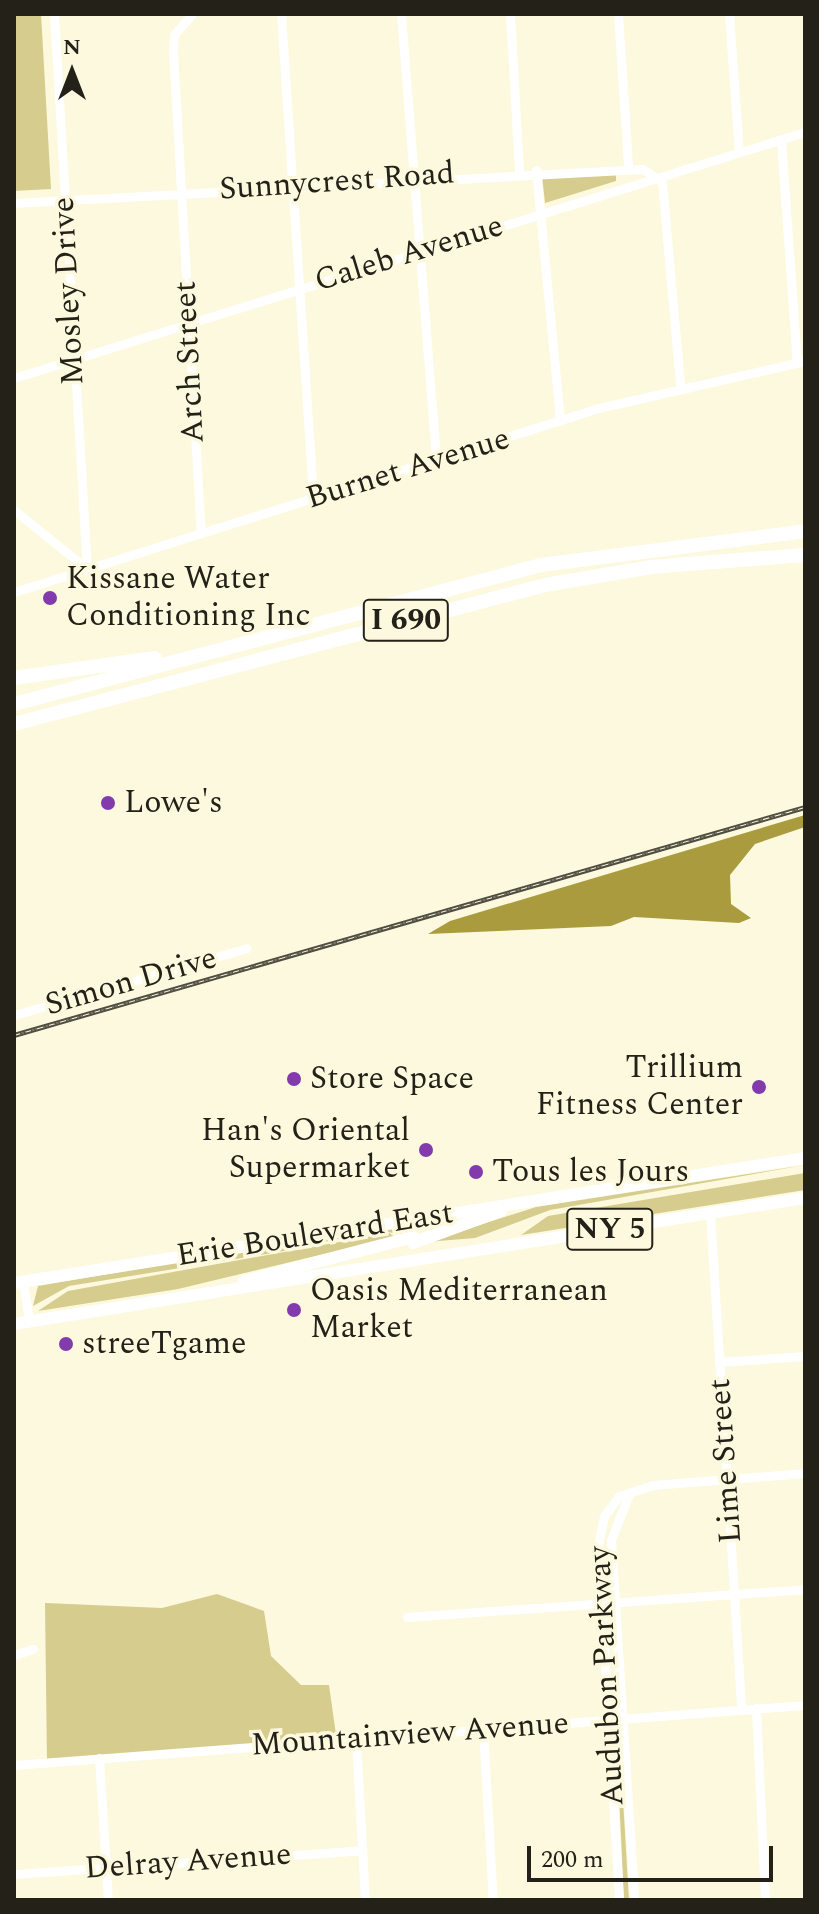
<!DOCTYPE html>
<html>
<head>
<meta charset="utf-8">
<style>
  body { margin:0 }
  #map { position:relative; width:819px; height:1914px; overflow:hidden; background:#fcf9de; font-family:Spectral,serif }
  div>[style] { position:absolute }
  .green>* { inset:0; background:#d5cc8d }
  .water>* { inset:0; background:#aa9c3e }
  .minor>* { height:9px; margin:-4.5px; padding:0 4.5px; transform-origin:4.5px; border-radius:4.5px; background:#fff }
  .major>* { height:12px; margin:-6px; padding:0 6px; transform-origin:6px; border-radius:6px; background:#fff }
  .highway>* { height:14px; margin:-7px; padding:0 7px; transform-origin:7px; border-radius:7px; background:#fff }
  .rail>* { height:5px; margin-top:-2.5px; transform-origin:0; background:repeating-linear-gradient(90deg,#fcf9de 0 6px,#504d41 0 12px); box-sizing:border-box; border-block:2px solid #504d41 }
  .dots>* { width:22px; height:22px; translate:-50% -50%; box-sizing:border-box; border:4px solid #fcf9de; border-radius:50% }
  span { translate:-50% -50%; white-space:nowrap; text-align:center; line-height:1.15; -webkit-text-stroke:7px #fcf9de; paint-order:stroke }
  .shield-label span { padding:2px 6px; background:#fcf9de; border:2px solid; border-radius:6px; -webkit-text-stroke-width:0 }
  .shield-label { font-size:30px; color:#232118; font-weight:700 }
  .street-label { font-size:32px; color:#232118 }
  .poi-label { font-size:32px; color:#232118 }
  .left { translate:0 -50%; text-align:left }
  .right { translate:-100% -50%; text-align:right }
  .frame { position:absolute; inset:0; border:16px solid #232118; pointer-events:none }
  .north { position:absolute; left:32px; top:32px; width:80px; height:80px; -webkit-text-stroke:6px #fcf9de; paint-order:stroke; rotate:0deg; font-size:22px; font-weight:700; line-height:32px; text-align:center; color:#232118 }
  .north::after { content:''; display:block; margin:auto; width:28px; height:36px; background:#232118; clip-path:polygon(50% 0,100% 100%,50% 72%,0 100%) }
  .scale { position:absolute; left:527px; top:1846px; width:246px; height:36px; box-sizing:border-box; border:4px solid #232118; border-top:0; padding-left:10px; font-size:24px; line-height:28px; white-space:nowrap; color:#232118; -webkit-text-stroke:6px #fcf9de; paint-order:stroke }
</style>
</head>
<body>
<div id="map">
  <div class="green">
    <i style="clip-path:polygon(14px 14px,41px 14px,51px 189px,14px 191px)"></i>
    <i style="clip-path:polygon(616px 171px,616px 181px,545px 203px,542px 175px)"></i>
    <i style="clip-path:polygon(805px 1165px,550px 1210px,475px 1238px,426px 1242px,536px 1207px)"></i>
    <i style="clip-path:polygon(805px 1173px,805px 1190px,521px 1235px,548px 1216px)"></i>
    <i style="clip-path:polygon(396px 1225px,403px 1235px,378px 1230px,279px 1252px,69px 1286px,33px 1306px,38px 1286px)"></i>
    <i style="clip-path:polygon(389px 1233px,395px 1237px,178px 1289px,38px 1311px,68px 1291px)"></i>
    <i style="clip-path:polygon(217px 1594px,264px 1611px,271px 1656px,301px 1685px,329px 1685px,337px 1742px,47px 1762px,45px 1603px,162px 1608px)"></i>
    <i style="clip-path:polygon(616px 1730px,619px 1733px,629px 1900px,624px 1900px)"></i>
  </div>
  <div class="water">
    <i style="clip-path:polygon(805px 815px,805px 827px,755px 844px,730px 875px,731px 904px,751px 918px,739px 923px,634px 917px,611px 926px,428px 934px,450px 921px)"></i>
  </div>
  <div class="minor">
    <i style="left:54px;top:14px;width:556px;rotate:86.6deg"></i>
    <i style="left:192px;top:14px;width:28px;rotate:131deg"></i>
    <i style="left:174px;top:35px;width:16px;rotate:94deg"></i>
    <i style="left:173px;top:51px;width:483px;rotate:86.7deg"></i>
    <i style="left:281px;top:14px;width:485px;rotate:86.2deg"></i>
    <i style="left:401px;top:14px;width:447px;rotate:85.5deg"></i>
    <i style="left:510px;top:14px;width:157px;rotate:86.7deg"></i>
    <i style="left:618px;top:14px;width:152px;rotate:86.2deg"></i>
    <i style="left:729px;top:14px;width:138px;rotate:85.9deg"></i>
    <i style="left:781px;top:141px;width:222px;rotate:85.9deg"></i>
    <i style="left:536px;top:170px;width:252px;rotate:84.5deg"></i>
    <i style="left:14px;top:203px;width:630px;rotate:-3.09deg"></i>
    <i style="left:643px;top:169px;width:23px;rotate:34deg"></i>
    <i style="left:662px;top:182px;width:204px;rotate:84.9deg"></i>
    <i style="left:14px;top:378px;width:828px;rotate:-17.28deg"></i>
    <i style="left:14px;top:510px;width:94px;rotate:38.9deg"></i>
    <i style="left:14px;top:592px;width:613px;rotate:-17.46deg"></i>
    <i style="left:599px;top:408px;width:211px;rotate:-12.9deg"></i>
    <i style="left:14px;top:1015px;width:242px;rotate:-16deg"></i>
    <i style="left:710px;top:1213px;width:497px;rotate:86.4deg"></i>
    <i style="left:23px;top:1282px;width:39px;rotate:81deg"></i>
    <i style="left:719px;top:1362px;width:86px;rotate:-4deg"></i>
    <i style="left:629px;top:1494px;width:49px;rotate:111.4deg"></i>
    <i style="left:611px;top:1540px;width:361px;rotate:86.3deg"></i>
    <i style="left:407px;top:1617px;width:399px;rotate:-4deg"></i>
    <i style="left:14px;top:1655px;width:20px;rotate:-18deg"></i>
    <i style="left:756px;top:1708px;width:192px;rotate:87.3deg"></i>
    <i style="left:483px;top:1729px;width:171px;rotate:86.7deg"></i>
    <i style="left:356px;top:1740px;width:160px;rotate:86.8deg"></i>
    <i style="left:99px;top:1758px;width:142px;rotate:86.4deg"></i>
    <i style="left:14px;top:1765px;width:793px;rotate:-4.34deg"></i>
    <i style="left:14px;top:1874px;width:349px;rotate:-3.9deg"></i>
    <i style="left:619px;top:1900px;width:356px;rotate:-93.4deg"></i>
    <i style="left:598px;top:1545px;width:30px;rotate:-78deg"></i>
    <i style="left:604px;top:1516px;width:25px;rotate:-53deg"></i>
    <i style="left:619px;top:1496px;width:36px;rotate:-18deg"></i>
    <i style="left:653px;top:1485px;width:152px;rotate:-4.5deg"></i>
  </div>
  <div class="major">
    <i style="left:413px;top:1243px;width:94px;rotate:-20deg"></i>
    <i style="left:244px;top:1281px;width:175px;rotate:-14.6deg"></i>
    <i style="left:14px;top:1283px;width:801px;rotate:-8.98deg"></i>
    <i style="left:14px;top:1324px;width:801px;rotate:-9.05deg"></i>
  </div>
  <div class="highway">
    <i style="left:14px;top:678px;width:142px;rotate:-8.1deg"></i>
    <i style="left:14px;top:704px;width:545px;rotate:-14.78deg"></i>
    <i style="left:541px;top:565px;width:266px;rotate:-7.3deg"></i>
    <i style="left:14px;top:724px;width:549px;rotate:-14.67deg"></i>
    <i style="left:545px;top:585px;width:108px;rotate:-9.6deg"></i>
    <i style="left:651px;top:567px;width:154px;rotate:-4.5deg"></i>
  </div>
  <div class="rail">
    <i style="left:14px;top:1035px;width:823px;rotate:-16.08deg"></i>
  </div>
  <div class="dots">
    <i style="left:50px;top:598px;background:#823aac"></i>
    <i style="left:108px;top:803px;background:#823aac"></i>
    <i style="left:294px;top:1079px;background:#823aac"></i>
    <i style="left:759px;top:1087px;background:#823aac"></i>
    <i style="left:426px;top:1150px;background:#823aac"></i>
    <i style="left:476px;top:1172px;background:#823aac"></i>
    <i style="left:294px;top:1310px;background:#823aac"></i>
    <i style="left:66px;top:1344px;background:#823aac"></i>
  </div>
  <div class="shield-label">
    <span style="left:406px;top:620px">I 690</span>
    <span style="left:610px;top:1229px">NY 5</span>
  </div>
  <div class="street-label">
    <span style="left:337px;top:182px;rotate:-4deg">Sunnycrest Road</span>
    <span style="left:409px;top:254px;rotate:-17deg">Caleb Avenue</span>
    <span style="left:69px;top:291px;rotate:-93deg">Mosley Drive</span>
    <span style="left:190px;top:362px;rotate:-93deg">Arch Street</span>
    <span style="left:408px;top:469px;rotate:-17deg">Burnet Avenue</span>
    <span style="left:131px;top:982px;rotate:-16deg">Simon Drive</span>
    <span style="left:315px;top:1235px;rotate:-9deg">Erie Boulevard East</span>
    <span style="left:726px;top:1461px;rotate:-94deg">Lime Street</span>
    <span style="left:607px;top:1676px;rotate:-93deg">Audubon Parkway</span>
    <span style="left:410px;top:1735px;rotate:-4deg">Mountainview Avenue</span>
    <span style="left:188px;top:1862px;rotate:-4deg">Delray Avenue</span>
  </div>
  <div class="poi-label">
    <span class="left" style="left:66px;top:598px">Kissane Water<br>Conditioning Inc</span>
    <span class="left" style="left:124px;top:803px">Lowe's</span>
    <span class="right" style="left:743px;top:1087px">Trillium<br>Fitness Center</span>
    <span class="left" style="left:310px;top:1079px">Store Space</span>
    <span class="right" style="left:410px;top:1150px">Han's Oriental<br>Supermarket</span>
    <span class="left" style="left:492px;top:1172px">Tous les Jours</span>
    <span class="left" style="left:310px;top:1310px">Oasis Mediterranean<br>Market</span>
    <span class="left" style="left:82px;top:1344px">streeTgame</span>
  </div>
  <div class="frame"></div>
  <div class="north">N</div>
  <div class="scale">200 m</div>
</div>
</body>
</html>
